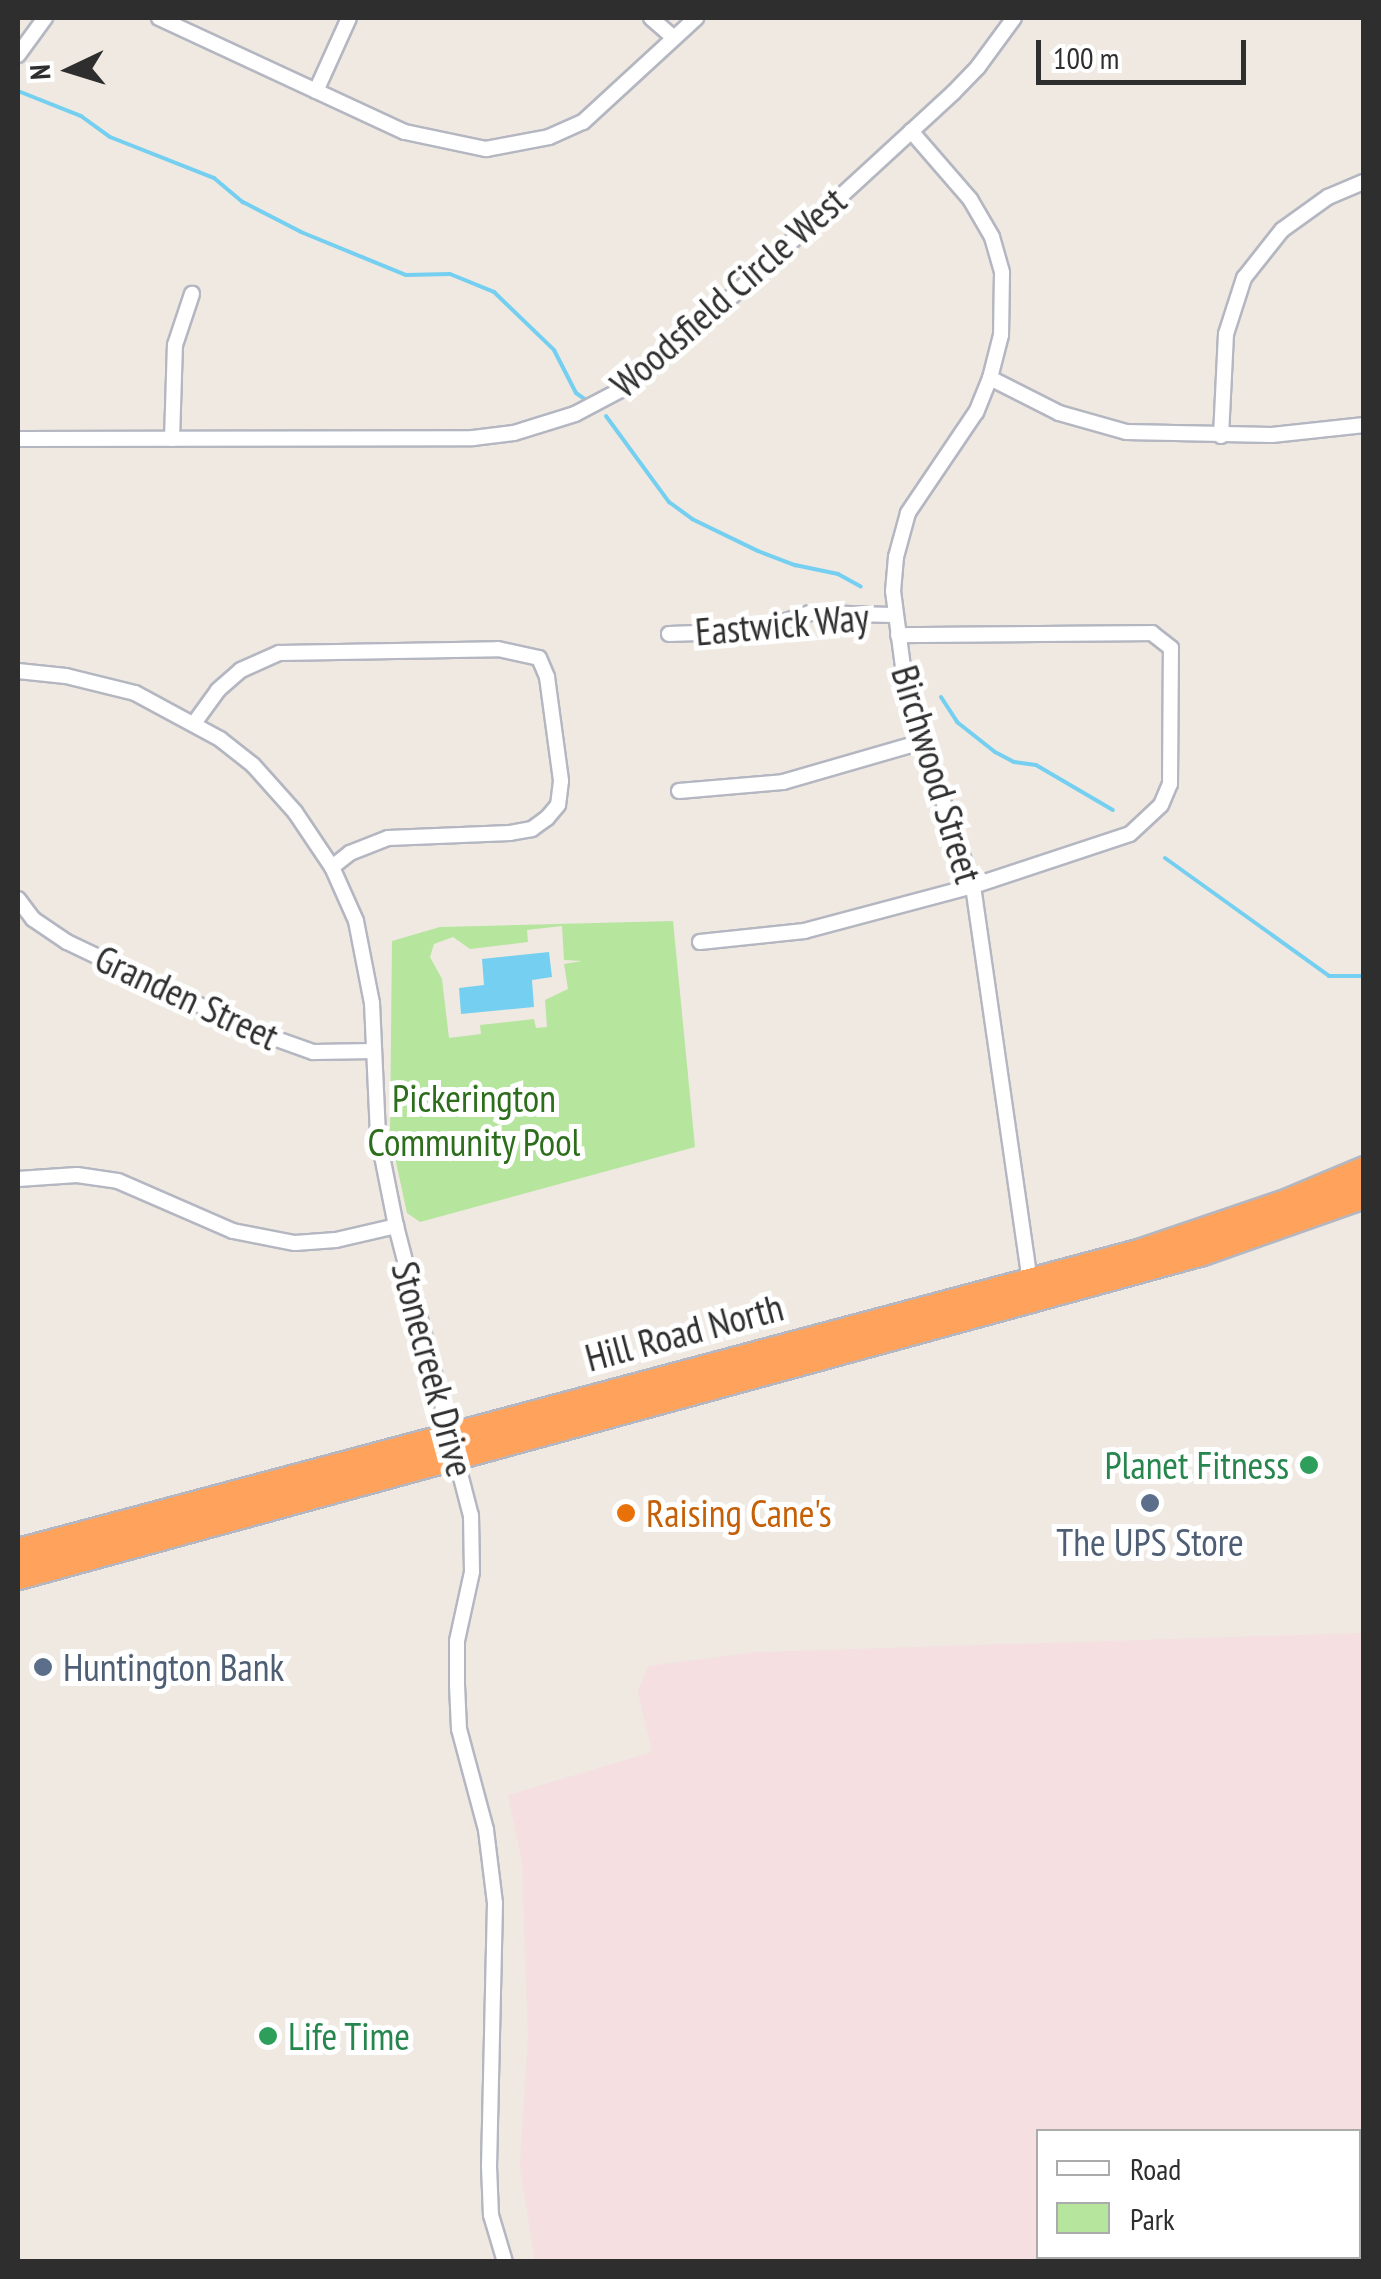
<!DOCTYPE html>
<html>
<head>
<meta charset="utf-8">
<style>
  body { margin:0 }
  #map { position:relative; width:1381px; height:2279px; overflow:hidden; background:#efe9e1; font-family:"PT Sans Narrow",sans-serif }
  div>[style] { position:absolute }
  .medical>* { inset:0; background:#f5dfe0 }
  .green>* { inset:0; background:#b6e59e }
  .water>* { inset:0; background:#75cff0 }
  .stream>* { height:4px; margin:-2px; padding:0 2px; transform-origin:2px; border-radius:2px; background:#75cff0 }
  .roads { filter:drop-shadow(2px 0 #b4b7c1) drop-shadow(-2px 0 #b4b7c1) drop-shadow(0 2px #b4b7c1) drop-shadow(0 -2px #b4b7c1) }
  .street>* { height:14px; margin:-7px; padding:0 7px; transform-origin:7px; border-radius:7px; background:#fff }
  .highway>* { height:25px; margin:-12.5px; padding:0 12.5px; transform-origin:12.5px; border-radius:12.5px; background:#ffa35c }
  .dots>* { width:28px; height:28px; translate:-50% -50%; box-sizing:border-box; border:5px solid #fff; border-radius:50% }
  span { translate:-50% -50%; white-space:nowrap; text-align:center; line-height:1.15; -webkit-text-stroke:10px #fff; paint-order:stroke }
  .street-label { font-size:38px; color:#2e2e2e }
  .park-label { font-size:38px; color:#2c6e1b }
  .leisure-label { font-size:38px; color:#27864d }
  .right { translate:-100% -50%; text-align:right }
  .left { translate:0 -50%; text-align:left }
  .food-label { font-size:38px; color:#c56008 }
  .service-label { font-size:38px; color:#4e5e75 }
  .frame { position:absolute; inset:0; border:20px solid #2e2e2e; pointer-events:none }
  .legend { position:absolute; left:1036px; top:2129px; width:325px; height:130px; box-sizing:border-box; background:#fff; border:2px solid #ababab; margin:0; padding:12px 18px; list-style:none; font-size:30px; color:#2e2e2e }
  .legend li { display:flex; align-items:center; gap:20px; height:50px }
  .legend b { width:50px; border:2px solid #ababab }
  .north { position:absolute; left:20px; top:20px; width:100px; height:100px; -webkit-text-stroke:8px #fff; paint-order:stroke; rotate:266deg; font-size:28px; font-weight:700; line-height:40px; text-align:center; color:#2e2e2e }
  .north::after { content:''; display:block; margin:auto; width:35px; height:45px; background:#2e2e2e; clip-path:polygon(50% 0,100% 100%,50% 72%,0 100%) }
  .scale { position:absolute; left:1036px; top:40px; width:210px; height:45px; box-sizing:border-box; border:5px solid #2e2e2e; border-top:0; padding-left:12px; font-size:30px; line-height:35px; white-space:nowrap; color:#2e2e2e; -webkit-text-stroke:8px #fff; paint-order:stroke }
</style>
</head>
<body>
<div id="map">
  <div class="medical">
    <i style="clip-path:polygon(evenodd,1363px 1633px,1363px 2261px,535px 2261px,520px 2167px,528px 2038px,522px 1860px,508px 1795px,652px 1752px,638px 1692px,648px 1666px,759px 1652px,1363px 1633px,1038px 2132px,1358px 2132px,1358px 2256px,1038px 2256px,1038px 2132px)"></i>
  </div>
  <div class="green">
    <i style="clip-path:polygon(evenodd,673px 921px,695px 1147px,420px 1222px,407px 1213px,390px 1134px,392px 941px,440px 927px,673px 921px,562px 926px,564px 960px,582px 961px,564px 964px,568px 989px,545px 1000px,547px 1027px,536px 1028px,534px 1019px,480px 1025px,481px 1034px,449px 1038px,442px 979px,430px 957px,434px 944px,453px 937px,470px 949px,528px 942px,527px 930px,562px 926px)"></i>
  </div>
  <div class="water">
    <i style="clip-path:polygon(549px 952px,552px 977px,532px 980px,534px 1007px,461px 1014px,459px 988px,484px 985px,482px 959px)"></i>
  </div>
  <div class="stream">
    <i style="left:18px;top:91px;width:68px;rotate:21.6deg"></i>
    <i style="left:81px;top:116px;width:36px;rotate:36deg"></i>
    <i style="left:110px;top:137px;width:112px;rotate:21.5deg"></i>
    <i style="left:214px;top:178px;width:38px;rotate:40deg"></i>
    <i style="left:243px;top:202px;width:65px;rotate:27.3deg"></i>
    <i style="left:301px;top:232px;width:113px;rotate:22.3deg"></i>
    <i style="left:406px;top:275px;width:44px;rotate:-1.3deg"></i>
    <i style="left:450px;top:274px;width:48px;rotate:22.2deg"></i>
    <i style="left:494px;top:292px;width:83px;rotate:44deg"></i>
    <i style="left:554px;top:350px;width:48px;rotate:62.9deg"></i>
    <i style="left:576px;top:393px;width:12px;rotate:35deg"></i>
    <i style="left:606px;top:416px;width:107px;rotate:53.8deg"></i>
    <i style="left:669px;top:502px;width:29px;rotate:36deg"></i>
    <i style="left:692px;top:519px;width:73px;rotate:25.9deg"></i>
    <i style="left:758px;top:551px;width:40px;rotate:21deg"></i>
    <i style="left:795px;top:565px;width:44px;rotate:11.8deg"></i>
    <i style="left:838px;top:574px;width:26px;rotate:29deg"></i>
    <i style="left:941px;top:697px;width:30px;rotate:57deg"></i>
    <i style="left:957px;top:722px;width:48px;rotate:38.3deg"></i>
    <i style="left:995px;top:752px;width:21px;rotate:28deg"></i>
    <i style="left:1014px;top:762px;width:22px;rotate:8deg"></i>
    <i style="left:1036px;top:765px;width:89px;rotate:30.3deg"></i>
    <i style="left:1165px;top:858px;width:202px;rotate:35.7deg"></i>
    <i style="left:1329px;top:976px;width:35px"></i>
  </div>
  <div class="roads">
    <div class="street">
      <i style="left:159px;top:18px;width:271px;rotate:24.9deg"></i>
      <i style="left:405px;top:132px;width:83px;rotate:11.9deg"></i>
      <i style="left:486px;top:149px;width:64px;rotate:-10.8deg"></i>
      <i style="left:549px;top:137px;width:37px;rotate:-24deg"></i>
      <i style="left:583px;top:122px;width:154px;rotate:-42.6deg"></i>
      <i style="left:651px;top:18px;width:29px;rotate:41deg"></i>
      <i style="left:18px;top:55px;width:46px;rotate:-53.9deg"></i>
      <i style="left:316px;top:91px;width:80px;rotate:-65.7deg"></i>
      <i style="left:911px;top:131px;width:90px;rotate:49.1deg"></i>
      <i style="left:970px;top:199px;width:44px;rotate:59.9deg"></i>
      <i style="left:992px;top:237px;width:37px;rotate:74deg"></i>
      <i style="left:1002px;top:273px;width:62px;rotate:90.9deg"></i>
      <i style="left:1001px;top:335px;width:44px;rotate:104.3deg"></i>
      <i style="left:990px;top:378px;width:37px;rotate:112deg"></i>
      <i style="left:976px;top:412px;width:122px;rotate:124deg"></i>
      <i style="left:908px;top:513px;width:46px;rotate:105.3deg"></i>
      <i style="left:896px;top:557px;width:34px;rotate:95deg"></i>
      <i style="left:893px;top:591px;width:108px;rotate:82.5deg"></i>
      <i style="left:907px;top:698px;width:199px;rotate:70.7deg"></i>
      <i style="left:973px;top:886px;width:405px;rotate:81.8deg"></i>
      <i style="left:990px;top:378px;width:77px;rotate:26.9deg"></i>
      <i style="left:1059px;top:413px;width:70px;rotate:15.8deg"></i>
      <i style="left:1126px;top:432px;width:146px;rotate:1.2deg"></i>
      <i style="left:1272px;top:435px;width:93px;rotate:-6.2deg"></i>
      <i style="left:1221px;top:436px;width:102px;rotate:-87.2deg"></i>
      <i style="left:1226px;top:334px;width:59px;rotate:-72.2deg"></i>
      <i style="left:1244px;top:278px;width:61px;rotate:-51.6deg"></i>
      <i style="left:1282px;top:230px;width:57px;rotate:-35.7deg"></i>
      <i style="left:1328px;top:197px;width:39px;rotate:-23deg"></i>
      <i style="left:18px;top:439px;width:455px;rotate:-0.1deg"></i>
      <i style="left:473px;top:438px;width:41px;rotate:-7deg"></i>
      <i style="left:514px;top:433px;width:64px;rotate:-17.3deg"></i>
      <i style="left:575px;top:414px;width:62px;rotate:-27.8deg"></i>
      <i style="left:630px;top:385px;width:82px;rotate:-40.1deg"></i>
      <i style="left:693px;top:332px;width:353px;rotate:-42.6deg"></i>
      <i style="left:953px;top:93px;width:36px;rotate:-46deg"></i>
      <i style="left:978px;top:67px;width:61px;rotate:-53.7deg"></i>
      <i style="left:172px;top:439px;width:94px;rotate:-88.2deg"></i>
      <i style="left:175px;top:345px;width:54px;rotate:-71.6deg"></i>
      <i style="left:669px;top:634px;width:88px;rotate:-2deg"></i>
      <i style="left:757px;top:631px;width:56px;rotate:-18.8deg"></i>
      <i style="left:810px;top:613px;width:84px;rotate:1.4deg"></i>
      <i style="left:18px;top:671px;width:48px;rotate:5.9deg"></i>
      <i style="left:66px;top:676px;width:71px;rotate:13.8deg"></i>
      <i style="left:135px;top:693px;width:97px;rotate:28.4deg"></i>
      <i style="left:220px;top:739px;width:42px;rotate:38.2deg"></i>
      <i style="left:253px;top:765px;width:63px;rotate:48.2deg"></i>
      <i style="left:295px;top:812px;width:66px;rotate:56.1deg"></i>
      <i style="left:332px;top:867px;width:59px;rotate:66deg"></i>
      <i style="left:356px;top:921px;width:84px;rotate:79deg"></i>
      <i style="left:372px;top:1003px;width:133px;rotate:87.4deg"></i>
      <i style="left:378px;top:1136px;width:92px;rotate:78.7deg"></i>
      <i style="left:396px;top:1226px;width:299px;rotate:75.5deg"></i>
      <i style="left:471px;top:1515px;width:57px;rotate:89deg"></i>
      <i style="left:472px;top:1572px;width:71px;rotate:102.3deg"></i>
      <i style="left:457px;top:1641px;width:44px;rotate:90deg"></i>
      <i style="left:457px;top:1685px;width:44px;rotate:87.4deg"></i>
      <i style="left:459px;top:1729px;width:105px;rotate:75deg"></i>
      <i style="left:486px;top:1830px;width:74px;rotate:83deg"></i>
      <i style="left:495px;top:1903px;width:263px;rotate:91.3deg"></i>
      <i style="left:489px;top:2166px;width:49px;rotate:87.7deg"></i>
      <i style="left:491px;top:2215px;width:49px;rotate:73.4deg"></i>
      <i style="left:195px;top:722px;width:39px;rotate:-54deg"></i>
      <i style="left:218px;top:690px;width:30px;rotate:-41deg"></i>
      <i style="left:241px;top:670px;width:42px;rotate:-24.1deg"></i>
      <i style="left:279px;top:653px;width:219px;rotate:-1deg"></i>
      <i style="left:498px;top:649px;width:42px;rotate:12.4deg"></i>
      <i style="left:539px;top:658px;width:21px;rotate:67deg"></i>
      <i style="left:547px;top:677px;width:105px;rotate:82.3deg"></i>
      <i style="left:561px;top:781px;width:24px;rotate:97deg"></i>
      <i style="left:558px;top:805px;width:17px;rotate:130deg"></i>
      <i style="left:547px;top:818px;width:19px;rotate:144deg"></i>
      <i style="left:532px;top:829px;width:22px;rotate:170deg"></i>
      <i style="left:510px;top:833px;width:122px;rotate:177.7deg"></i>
      <i style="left:388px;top:838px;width:41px;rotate:158.5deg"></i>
      <i style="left:350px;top:853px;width:23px;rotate:142deg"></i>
      <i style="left:679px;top:791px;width:104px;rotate:-4.9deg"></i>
      <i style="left:783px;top:782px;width:145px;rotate:-16.1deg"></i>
      <i style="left:18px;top:899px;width:25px;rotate:53deg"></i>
      <i style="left:33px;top:919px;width:41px;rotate:34.1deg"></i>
      <i style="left:67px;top:942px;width:207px;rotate:25.5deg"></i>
      <i style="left:254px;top:1031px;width:63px;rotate:19.6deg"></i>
      <i style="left:313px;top:1052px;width:61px;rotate:-0.9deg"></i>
      <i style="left:700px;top:942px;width:105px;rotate:-6deg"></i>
      <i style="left:804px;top:931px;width:175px;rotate:-14.9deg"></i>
      <i style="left:973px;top:886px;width:165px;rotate:-18.3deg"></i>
      <i style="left:1130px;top:834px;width:42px;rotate:-43.1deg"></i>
      <i style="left:1161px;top:805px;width:23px;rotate:-67deg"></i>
      <i style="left:1170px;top:784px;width:136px;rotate:-89.6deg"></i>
      <i style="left:1171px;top:648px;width:24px;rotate:-142deg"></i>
      <i style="left:1152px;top:633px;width:254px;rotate:179.5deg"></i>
      <i style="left:18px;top:1179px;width:59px;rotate:-3.9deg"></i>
      <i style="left:77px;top:1175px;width:41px;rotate:8.3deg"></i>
      <i style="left:118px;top:1181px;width:125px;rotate:23.5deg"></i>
      <i style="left:233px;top:1231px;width:63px;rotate:11deg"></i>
      <i style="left:295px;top:1243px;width:41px;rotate:-4.2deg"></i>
      <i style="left:336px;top:1240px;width:62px;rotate:-13.1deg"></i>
    </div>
    <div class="highway">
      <i style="left:18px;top:1551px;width:1159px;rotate:-14.95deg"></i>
      <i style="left:1138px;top:1252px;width:153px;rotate:-18.7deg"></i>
      <i style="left:1283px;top:1203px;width:88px;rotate:-22.8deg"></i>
      <i style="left:18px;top:1576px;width:1228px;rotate:-15.3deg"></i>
      <i style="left:1202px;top:1252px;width:172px;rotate:-19.4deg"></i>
    </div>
  </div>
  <div class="dots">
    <i style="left:1309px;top:1465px;background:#2e9e5b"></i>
    <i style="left:1150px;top:1503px;background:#5c6f8a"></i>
    <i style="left:626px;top:1513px;background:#e8710a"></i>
    <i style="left:43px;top:1667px;background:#5c6f8a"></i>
    <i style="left:268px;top:2036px;background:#2e9e5b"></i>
  </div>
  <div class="street-label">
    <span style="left:728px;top:292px;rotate:-41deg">Woodsfield Circle West</span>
    <span style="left:782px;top:624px;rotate:-5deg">Eastwick Way</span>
    <span style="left:937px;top:774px;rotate:73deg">Birchwood Street</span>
    <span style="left:187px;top:997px;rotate:25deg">Granden Street</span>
    <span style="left:684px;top:1332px;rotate:-15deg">Hill Road North</span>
    <span style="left:433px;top:1369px;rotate:75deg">Stonecreek Drive</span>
  </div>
  <div class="park-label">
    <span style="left:474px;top:1120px">Pickerington<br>Community Pool</span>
  </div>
  <div class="leisure-label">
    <span class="right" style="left:1289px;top:1465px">Planet Fitness</span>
    <span class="left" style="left:288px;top:2036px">Life Time</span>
  </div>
  <div class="food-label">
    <span class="left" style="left:646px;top:1513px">Raising Cane's</span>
  </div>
  <div class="service-label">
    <span style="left:1150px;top:1542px">The UPS Store</span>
    <span class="left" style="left:63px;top:1667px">Huntington Bank</span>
  </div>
  <div class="frame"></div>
  <ul class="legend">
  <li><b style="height:12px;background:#fff"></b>Road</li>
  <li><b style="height:28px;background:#b6e59e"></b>Park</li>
  </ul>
  <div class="north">N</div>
  <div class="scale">100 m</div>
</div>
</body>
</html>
